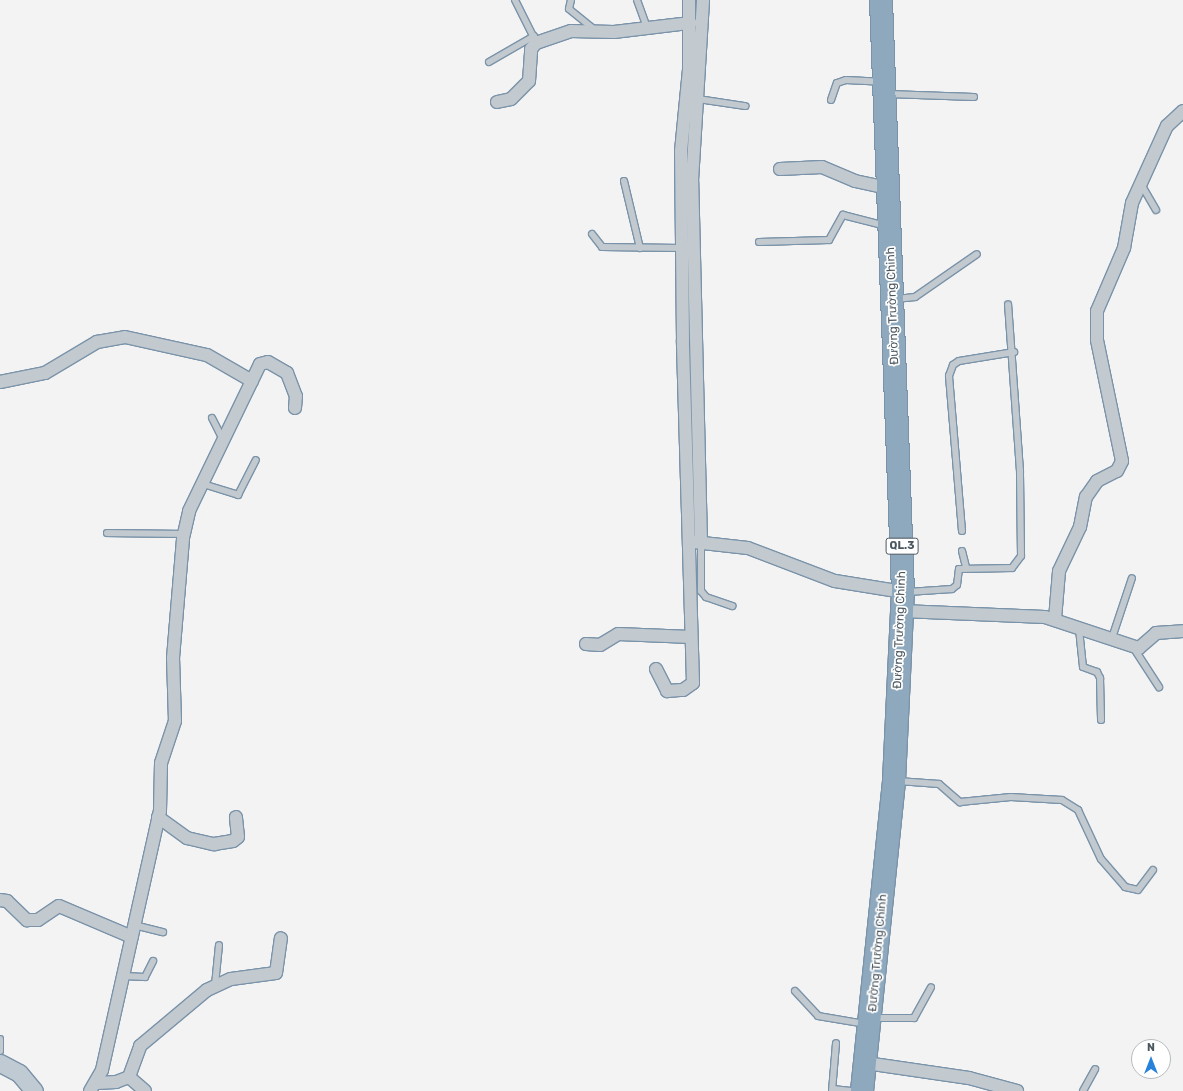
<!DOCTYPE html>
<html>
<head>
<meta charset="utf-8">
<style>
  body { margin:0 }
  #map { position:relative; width:1183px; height:1091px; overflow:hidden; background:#f4f3f3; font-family:Rubik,sans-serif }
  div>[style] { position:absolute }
  .roads { filter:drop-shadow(1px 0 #7a93a9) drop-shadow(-1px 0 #7a93a9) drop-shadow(0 1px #7a93a9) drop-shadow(0 -1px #7a93a9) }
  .lane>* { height:6px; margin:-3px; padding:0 3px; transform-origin:3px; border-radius:3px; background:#c2cad0 }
  .street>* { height:12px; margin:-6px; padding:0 6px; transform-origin:6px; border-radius:6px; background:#c2cad0 }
  .secondary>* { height:17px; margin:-8.5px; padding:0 8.5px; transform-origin:8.5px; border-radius:8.5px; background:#c0cad2 }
  .highway>* { height:22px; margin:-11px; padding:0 11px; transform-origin:11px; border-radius:11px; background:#8ea8bd }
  span { translate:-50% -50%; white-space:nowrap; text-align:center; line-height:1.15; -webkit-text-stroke:3.5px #fff; paint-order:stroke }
  .shield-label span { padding:1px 3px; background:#fff; border:1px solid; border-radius:3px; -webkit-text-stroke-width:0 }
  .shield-label { font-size:11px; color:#4b575f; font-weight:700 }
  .street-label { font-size:12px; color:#4b575f }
  .north { position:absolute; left:1131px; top:1039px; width:40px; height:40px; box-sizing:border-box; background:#fff; border:1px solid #b7bcbf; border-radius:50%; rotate:0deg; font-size:11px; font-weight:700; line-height:16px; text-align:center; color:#4b575f }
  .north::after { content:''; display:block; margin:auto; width:14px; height:18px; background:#2982d9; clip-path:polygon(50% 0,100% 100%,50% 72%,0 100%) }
</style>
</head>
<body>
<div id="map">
  <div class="roads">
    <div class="lane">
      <i style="left:515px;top:0;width:45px;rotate:63.4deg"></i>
      <i style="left:571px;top:0;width:9px;rotate:103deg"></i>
      <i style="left:569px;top:9px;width:33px;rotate:39deg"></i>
      <i style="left:637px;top:0;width:30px;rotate:70deg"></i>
      <i style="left:489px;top:62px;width:52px;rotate:-30deg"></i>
      <i style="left:888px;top:94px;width:86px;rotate:2deg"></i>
      <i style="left:698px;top:99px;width:48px;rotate:8.5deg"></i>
      <i style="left:831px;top:100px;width:18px;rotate:-71deg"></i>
      <i style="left:837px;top:83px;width:9px;rotate:-18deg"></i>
      <i style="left:846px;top:80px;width:35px;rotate:3deg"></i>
      <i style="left:624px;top:181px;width:69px;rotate:76.6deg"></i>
      <i style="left:1141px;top:184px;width:30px;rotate:60deg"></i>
      <i style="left:592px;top:234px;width:16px;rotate:52deg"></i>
      <i style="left:602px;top:247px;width:80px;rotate:0.7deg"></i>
      <i style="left:759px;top:242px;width:70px;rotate:-1.6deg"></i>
      <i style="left:829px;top:240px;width:29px;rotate:-61deg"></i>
      <i style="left:843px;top:215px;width:44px;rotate:14.3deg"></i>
      <i style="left:896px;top:299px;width:19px;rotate:-6deg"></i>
      <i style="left:915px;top:297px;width:75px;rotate:-34.7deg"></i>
      <i style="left:212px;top:418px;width:25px;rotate:63deg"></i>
      <i style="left:203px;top:484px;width:37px;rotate:17deg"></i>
      <i style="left:238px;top:495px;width:39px;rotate:-63deg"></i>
      <i style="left:962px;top:531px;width:156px;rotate:-94.8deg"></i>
      <i style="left:949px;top:376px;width:12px;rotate:-70deg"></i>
      <i style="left:953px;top:365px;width:7px;rotate:-34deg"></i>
      <i style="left:959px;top:361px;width:56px;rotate:-9.3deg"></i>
      <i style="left:107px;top:533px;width:77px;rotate:0.7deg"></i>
      <i style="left:701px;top:542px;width:49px;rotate:90deg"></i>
      <i style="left:701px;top:591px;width:8px;rotate:50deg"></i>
      <i style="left:706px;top:597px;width:28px;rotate:19deg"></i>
      <i style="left:962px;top:551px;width:16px;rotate:76deg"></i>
      <i style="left:908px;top:592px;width:44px;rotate:-3.9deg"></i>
      <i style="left:952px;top:589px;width:6px;rotate:-39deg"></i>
      <i style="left:957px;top:585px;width:16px;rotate:-83deg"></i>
      <i style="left:959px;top:569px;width:53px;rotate:-1.1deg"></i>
      <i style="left:1012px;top:568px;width:15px;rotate:-53deg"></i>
      <i style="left:1021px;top:556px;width:85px;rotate:-90.7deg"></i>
      <i style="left:1020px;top:471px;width:167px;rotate:-94.1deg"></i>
      <i style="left:1079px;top:629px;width:38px;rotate:84deg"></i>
      <i style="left:1083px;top:667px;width:15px;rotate:20deg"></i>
      <i style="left:1097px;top:672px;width:7px;rotate:63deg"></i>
      <i style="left:1100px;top:678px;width:42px;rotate:88.6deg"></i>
      <i style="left:1111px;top:641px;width:66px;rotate:-71.6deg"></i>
      <i style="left:1133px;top:647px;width:48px;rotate:57deg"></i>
      <i style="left:898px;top:781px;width:41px;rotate:4.2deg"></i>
      <i style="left:939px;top:784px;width:28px;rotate:41deg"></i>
      <i style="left:960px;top:802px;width:51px;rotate:-5.6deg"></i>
      <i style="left:1011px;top:797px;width:51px;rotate:3.4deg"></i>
      <i style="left:1062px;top:800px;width:19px;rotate:32deg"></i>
      <i style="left:1078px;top:810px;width:54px;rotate:64.9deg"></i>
      <i style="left:1101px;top:859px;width:37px;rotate:49deg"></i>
      <i style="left:1125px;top:887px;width:13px;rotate:13deg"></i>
      <i style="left:1138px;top:890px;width:25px;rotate:-53deg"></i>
      <i style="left:134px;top:925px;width:30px;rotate:14deg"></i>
      <i style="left:124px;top:976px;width:21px;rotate:3deg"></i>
      <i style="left:145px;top:977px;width:18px;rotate:-63deg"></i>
      <i style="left:215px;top:985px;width:40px;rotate:-84.3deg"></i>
      <i style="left:795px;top:991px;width:34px;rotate:47deg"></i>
      <i style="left:818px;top:1016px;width:49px;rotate:9.5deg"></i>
      <i style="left:874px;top:1018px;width:40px"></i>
      <i style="left:914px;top:1018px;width:35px;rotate:-61deg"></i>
      <i style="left:0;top:1039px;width:12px;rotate:90deg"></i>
      <i style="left:833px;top:1089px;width:18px;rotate:6deg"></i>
      <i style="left:832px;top:1091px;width:48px;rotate:-85.2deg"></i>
      <i style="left:1083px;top:1091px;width:25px;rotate:-61deg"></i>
    </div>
    <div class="street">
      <i style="left:497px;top:102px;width:14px;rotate:-12deg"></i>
      <i style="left:511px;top:99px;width:25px;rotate:-45deg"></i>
      <i style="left:529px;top:81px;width:32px;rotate:-86deg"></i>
      <i style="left:531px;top:49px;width:8px;rotate:-50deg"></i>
      <i style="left:536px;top:43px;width:37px;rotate:-19deg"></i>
      <i style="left:571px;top:31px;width:43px;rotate:1.3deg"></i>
      <i style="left:614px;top:32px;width:77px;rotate:-6.8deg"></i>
      <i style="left:780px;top:169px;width:42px;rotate:-2.7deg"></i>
      <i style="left:822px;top:167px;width:36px;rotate:23deg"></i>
      <i style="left:855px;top:181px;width:34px;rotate:12deg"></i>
      <i style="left:0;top:382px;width:46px;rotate:-11.3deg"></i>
      <i style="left:45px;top:373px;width:61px;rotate:-30.8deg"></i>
      <i style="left:97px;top:342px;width:28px;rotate:-10deg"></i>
      <i style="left:125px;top:337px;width:84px;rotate:12.4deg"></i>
      <i style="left:207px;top:355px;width:52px;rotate:30deg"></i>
      <i style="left:694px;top:542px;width:54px;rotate:6.3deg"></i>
      <i style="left:748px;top:548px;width:93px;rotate:20.8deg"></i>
      <i style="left:835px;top:581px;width:69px;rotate:9.2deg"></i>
      <i style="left:701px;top:542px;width:361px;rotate:-91.4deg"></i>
      <i style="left:692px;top:181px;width:181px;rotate:-86.5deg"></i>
      <i style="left:902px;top:611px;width:143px;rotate:2.4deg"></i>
      <i style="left:1045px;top:617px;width:99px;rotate:18.3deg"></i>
      <i style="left:1139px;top:648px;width:23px;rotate:-41deg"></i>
      <i style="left:1156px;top:633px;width:27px;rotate:-4deg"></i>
      <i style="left:1055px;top:619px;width:48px;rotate:-85.2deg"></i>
      <i style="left:1059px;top:571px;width:49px;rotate:-64.5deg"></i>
      <i style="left:1080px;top:527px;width:31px;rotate:-79deg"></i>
      <i style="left:1086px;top:497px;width:19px;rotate:-55deg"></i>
      <i style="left:1097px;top:481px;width:22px;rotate:-27deg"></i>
      <i style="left:1117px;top:471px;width:11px;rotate:-63deg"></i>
      <i style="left:1122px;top:461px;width:124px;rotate:-101.7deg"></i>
      <i style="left:1097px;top:340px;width:29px;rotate:-90deg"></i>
      <i style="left:1097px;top:311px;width:69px;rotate:-66.8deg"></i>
      <i style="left:1124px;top:248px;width:46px;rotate:-79.9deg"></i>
      <i style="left:1132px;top:203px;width:85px;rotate:-65.6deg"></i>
      <i style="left:1167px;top:126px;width:22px;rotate:-43deg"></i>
      <i style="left:586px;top:644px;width:14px;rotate:4deg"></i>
      <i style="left:600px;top:645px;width:21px;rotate:-31deg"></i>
      <i style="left:618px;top:634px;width:73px;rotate:2.4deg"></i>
      <i style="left:656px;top:669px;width:25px;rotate:63deg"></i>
      <i style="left:667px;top:691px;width:16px;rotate:-4deg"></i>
      <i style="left:683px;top:690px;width:12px;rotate:-35deg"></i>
      <i style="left:693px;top:683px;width:343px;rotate:-91.7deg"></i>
      <i style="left:683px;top:340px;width:189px;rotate:-90.6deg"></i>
      <i style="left:681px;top:151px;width:81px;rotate:-84.4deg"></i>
      <i style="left:689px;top:70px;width:70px;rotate:-90deg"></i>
      <i style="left:158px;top:817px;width:36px;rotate:36deg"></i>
      <i style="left:187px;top:838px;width:28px;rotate:13deg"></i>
      <i style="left:214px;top:844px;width:19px;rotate:-9deg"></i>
      <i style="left:233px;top:841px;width:6px;rotate:-39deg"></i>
      <i style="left:238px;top:837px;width:20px;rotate:-96deg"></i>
      <i style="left:0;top:900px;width:7px;rotate:8deg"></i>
      <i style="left:7px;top:901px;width:28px;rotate:44deg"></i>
      <i style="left:27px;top:920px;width:11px"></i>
      <i style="left:38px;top:920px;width:25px;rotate:-34deg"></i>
      <i style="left:59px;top:906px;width:79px;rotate:23deg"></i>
      <i style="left:866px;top:1063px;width:104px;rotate:8.3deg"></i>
      <i style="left:969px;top:1078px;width:50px;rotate:15.2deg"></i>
      <i style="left:129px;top:1077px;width:21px;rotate:41deg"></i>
      <i style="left:97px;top:1083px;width:19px;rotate:-3deg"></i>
      <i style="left:116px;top:1082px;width:14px;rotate:-21deg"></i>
      <i style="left:129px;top:1077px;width:33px;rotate:-70deg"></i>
      <i style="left:140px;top:1046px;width:87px;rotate:-39.9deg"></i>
      <i style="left:207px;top:990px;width:26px;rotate:-25deg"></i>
      <i style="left:231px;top:979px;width:45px;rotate:-7.6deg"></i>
      <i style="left:276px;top:973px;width:35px;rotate:-82deg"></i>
      <i style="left:90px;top:1091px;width:24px;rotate:-60deg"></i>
      <i style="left:102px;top:1070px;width:265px;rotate:-77.4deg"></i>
      <i style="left:160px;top:811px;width:48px;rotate:-88.8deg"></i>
      <i style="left:161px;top:763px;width:44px;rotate:-71.6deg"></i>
      <i style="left:175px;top:721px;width:63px;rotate:-91.8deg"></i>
      <i style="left:173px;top:658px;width:120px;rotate:-85.2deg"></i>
      <i style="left:183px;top:538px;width:28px;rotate:-77deg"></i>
      <i style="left:189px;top:511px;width:163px;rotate:-64.2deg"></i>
      <i style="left:260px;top:364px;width:8px;rotate:-14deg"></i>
      <i style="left:268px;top:362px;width:22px;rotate:30deg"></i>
      <i style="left:287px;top:373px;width:25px;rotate:69deg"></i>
      <i style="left:296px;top:396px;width:12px;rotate:95deg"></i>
    </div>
    <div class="secondary">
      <i style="left:0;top:1063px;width:21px;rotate:28deg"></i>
      <i style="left:19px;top:1073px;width:23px;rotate:50deg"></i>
    </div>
    <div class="highway">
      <i style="left:862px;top:1091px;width:312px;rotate:-84.1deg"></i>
      <i style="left:894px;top:781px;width:189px;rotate:-87.3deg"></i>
      <i style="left:903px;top:592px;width:592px;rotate:-92.13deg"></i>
    </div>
  </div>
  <div class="shield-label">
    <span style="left:902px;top:546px">QL.3</span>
  </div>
  <div class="street-label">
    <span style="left:893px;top:306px;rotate:-92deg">Đường Trường Chinh</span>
    <span style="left:900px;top:630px;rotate:-88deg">Đường Trường Chinh</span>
    <span style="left:878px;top:953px;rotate:-85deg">Đường Trường Chinh</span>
  </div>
  <div class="north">N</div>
</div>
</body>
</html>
